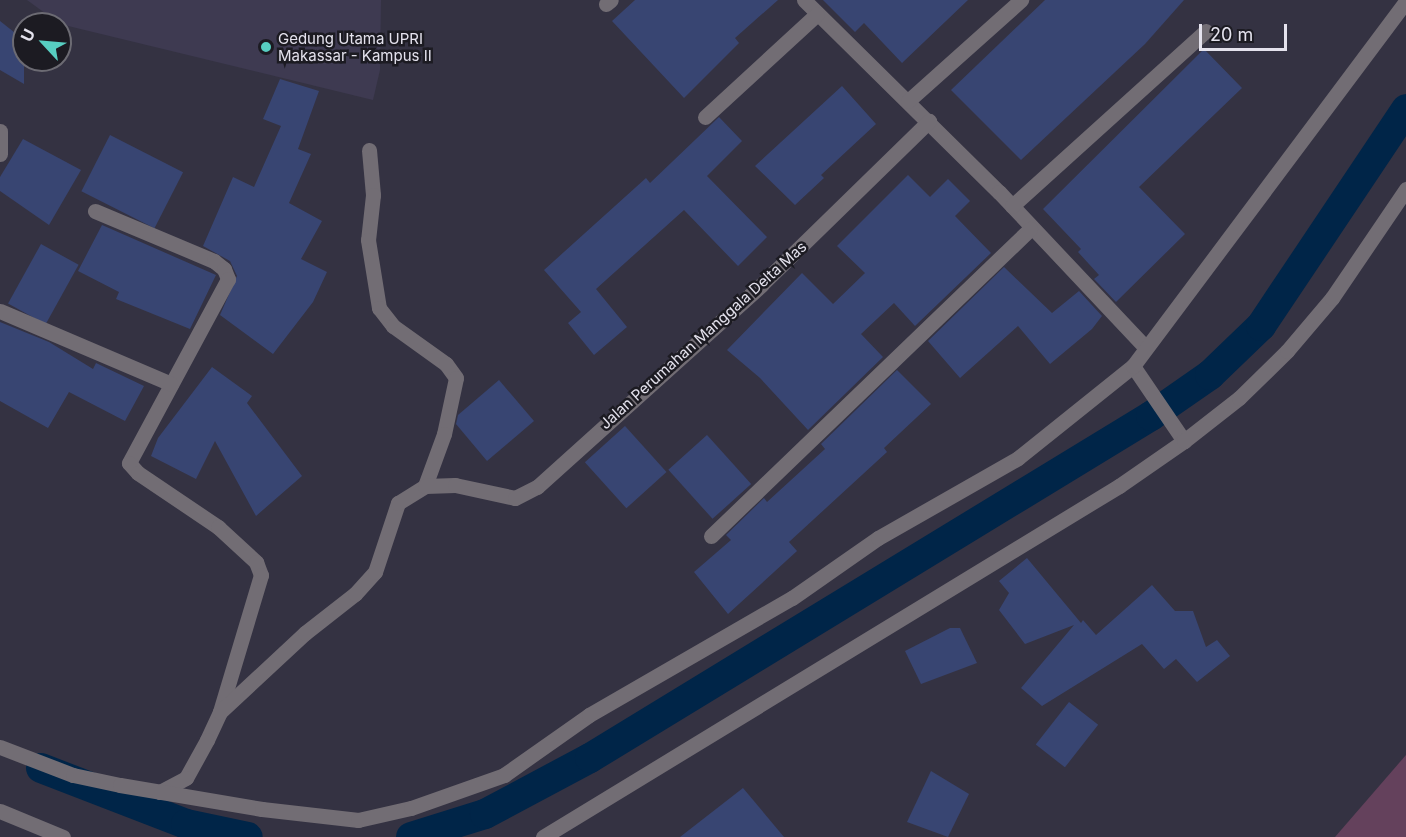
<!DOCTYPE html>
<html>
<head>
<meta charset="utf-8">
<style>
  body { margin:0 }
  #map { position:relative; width:1406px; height:837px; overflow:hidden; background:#343242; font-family:Inter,sans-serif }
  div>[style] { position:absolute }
  .built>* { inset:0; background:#3e3a51 }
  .green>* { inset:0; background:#64415c }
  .canal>* { height:30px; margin:-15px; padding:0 15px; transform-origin:15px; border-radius:15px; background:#002548 }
  .building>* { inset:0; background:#384572; transform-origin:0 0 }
  .street>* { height:15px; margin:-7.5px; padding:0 7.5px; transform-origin:7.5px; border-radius:7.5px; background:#726d74 }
  .dots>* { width:16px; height:16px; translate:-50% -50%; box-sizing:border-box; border:3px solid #1c1b22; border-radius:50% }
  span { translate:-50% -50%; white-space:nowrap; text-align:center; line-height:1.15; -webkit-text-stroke:5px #1c1b22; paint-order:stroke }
  .poi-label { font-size:15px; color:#e4e2ed }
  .left { translate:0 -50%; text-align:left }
  .street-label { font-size:15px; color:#e4e2ed }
  .north { position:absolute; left:12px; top:12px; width:60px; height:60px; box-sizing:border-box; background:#1c1b22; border:2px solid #6c6b73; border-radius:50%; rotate:296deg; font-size:16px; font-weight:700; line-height:24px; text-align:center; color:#e4e2ed }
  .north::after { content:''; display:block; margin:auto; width:21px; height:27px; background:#57cec1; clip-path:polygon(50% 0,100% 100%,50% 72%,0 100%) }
  .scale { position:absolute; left:1199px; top:24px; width:88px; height:27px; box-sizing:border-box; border:3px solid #e4e2ed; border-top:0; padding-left:8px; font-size:18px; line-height:21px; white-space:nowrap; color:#e4e2ed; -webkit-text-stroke:4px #1c1b22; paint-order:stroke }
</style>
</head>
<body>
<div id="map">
  <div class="built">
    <i style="clip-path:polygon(27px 0,381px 0,380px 70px,373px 100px,60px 24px)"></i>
  </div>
  <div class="green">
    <i style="clip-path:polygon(1406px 755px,1406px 837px,1335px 837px)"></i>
  </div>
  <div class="canal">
    <i style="left:41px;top:768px;width:155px;rotate:21.1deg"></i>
    <i style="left:186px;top:824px;width:63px;rotate:11.8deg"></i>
    <i style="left:411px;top:837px;width:77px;rotate:-17.3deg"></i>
    <i style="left:485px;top:814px;width:119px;rotate:-28.1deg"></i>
    <i style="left:590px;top:758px;width:657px;rotate:-31.37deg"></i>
    <i style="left:1151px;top:416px;width:72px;rotate:-34.8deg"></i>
    <i style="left:1210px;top:375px;width:71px;rotate:-43.9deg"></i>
    <i style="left:1261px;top:326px;width:261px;rotate:-56.2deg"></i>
  </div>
  <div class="building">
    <i style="clip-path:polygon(635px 0,778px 0,735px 38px,739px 43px,684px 98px,612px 21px)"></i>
    <i style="clip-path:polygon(823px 0,968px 0,902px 63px,864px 23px,855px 32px)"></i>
    <i style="clip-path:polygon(1045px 0,1184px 0,1145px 44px,1021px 160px,951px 90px)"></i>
    <i style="clip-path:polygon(0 21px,24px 40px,24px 84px,0 70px)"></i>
    <i style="clip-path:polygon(1204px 49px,1242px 88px,1139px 187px,1185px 234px,1116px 302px,1094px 279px,1099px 275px,1078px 252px,1081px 249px,1043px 209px)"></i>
    <i style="clip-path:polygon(280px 79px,319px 91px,298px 149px,311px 154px,289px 203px,322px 221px,301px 259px,327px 272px,313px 302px,273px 354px,220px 315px,237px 276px,230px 261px,203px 246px,233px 177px,254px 187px,281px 126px,263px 119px)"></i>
    <i style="clip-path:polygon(842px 86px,876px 124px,821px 175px,824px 178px,795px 205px,755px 166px)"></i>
    <i style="clip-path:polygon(719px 117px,742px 141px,707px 176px,767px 237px,738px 266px,684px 210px,596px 289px,627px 327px,594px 355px,568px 323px,581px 312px,544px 270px,646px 178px,650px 183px)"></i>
    <i style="left:110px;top:135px;width:82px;height:63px;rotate:27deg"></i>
    <i style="clip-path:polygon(23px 139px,81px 170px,49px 225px,0 191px,0 177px)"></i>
    <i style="clip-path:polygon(908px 175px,930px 197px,948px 179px,970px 201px,955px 216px,991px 253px,915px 326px,894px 303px,861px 334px,883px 357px,808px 430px,760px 378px,727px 350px,802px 273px,833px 304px,865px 273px,837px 246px)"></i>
    <i style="clip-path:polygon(102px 225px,216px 275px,190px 329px,116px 299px,119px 292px,78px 271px)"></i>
    <i style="left:41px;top:244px;width:43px;height:68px;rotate:29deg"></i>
    <i style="clip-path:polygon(1004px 267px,1052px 313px,1079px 291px,1102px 316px,1092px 329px,1050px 364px,1018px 326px,960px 378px,928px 341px)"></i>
    <i style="clip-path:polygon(0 322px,49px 342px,93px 369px,96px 363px,144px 386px,125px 421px,69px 392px,48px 428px,0 401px)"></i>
    <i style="clip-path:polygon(212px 367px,252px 396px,247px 403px,302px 476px,256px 516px,215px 441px,196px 479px,151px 456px,158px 438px)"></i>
    <i style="clip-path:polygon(897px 370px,931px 404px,884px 448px,887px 452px,789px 542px,797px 551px,728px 614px,694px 572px,731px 540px,726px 535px,764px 498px,767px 502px,825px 449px,821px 444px)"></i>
    <i style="clip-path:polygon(499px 380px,534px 421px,487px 461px,456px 424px,458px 415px)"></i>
    <i style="left:625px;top:426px;width:62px;height:54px;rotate:48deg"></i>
    <i style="left:707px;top:435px;width:66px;height:52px;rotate:48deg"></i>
    <i style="clip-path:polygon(1027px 558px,1081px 623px,1083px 620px,1096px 635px,1152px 585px,1175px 611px,1193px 611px,1206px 647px,1217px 640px,1230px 656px,1197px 682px,1176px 659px,1164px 669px,1142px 644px,1042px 706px,1021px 688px,1074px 625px,1025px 644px,999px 610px,1009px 593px,999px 581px)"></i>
    <i style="clip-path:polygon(950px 628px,960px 628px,977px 663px,921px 684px,905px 651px)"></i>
    <i style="left:1069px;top:702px;width:37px;height:54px;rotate:38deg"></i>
    <i style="clip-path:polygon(931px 771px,969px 794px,948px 837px,907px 822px)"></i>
    <i style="clip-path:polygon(743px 788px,784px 837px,680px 837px)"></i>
  </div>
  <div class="street">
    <i style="left:804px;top:0;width:274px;rotate:44.6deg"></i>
    <i style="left:999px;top:192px;width:214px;rotate:46.7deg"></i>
    <i style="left:606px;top:4px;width:6px;rotate:-39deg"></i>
    <i style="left:908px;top:101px;width:152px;rotate:-41.8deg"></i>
    <i style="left:705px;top:117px;width:152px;rotate:-42.6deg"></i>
    <i style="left:0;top:131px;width:23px;rotate:90deg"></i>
    <i style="left:369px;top:150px;width:45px;rotate:84.9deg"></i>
    <i style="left:373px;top:195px;width:45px;rotate:96.3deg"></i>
    <i style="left:368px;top:240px;width:69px;rotate:80.8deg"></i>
    <i style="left:379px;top:308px;width:23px;rotate:52deg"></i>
    <i style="left:393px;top:326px;width:65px;rotate:35.6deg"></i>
    <i style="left:446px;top:364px;width:17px;rotate:54deg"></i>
    <i style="left:456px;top:378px;width:57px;rotate:102.1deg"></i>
    <i style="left:444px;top:434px;width:55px;rotate:110.1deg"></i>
    <i style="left:1012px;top:206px;width:261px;rotate:-42.1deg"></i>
    <i style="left:95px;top:211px;width:129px;rotate:22.8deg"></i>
    <i style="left:214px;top:261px;width:13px;rotate:39deg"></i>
    <i style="left:224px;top:269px;width:11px;rotate:68deg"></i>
    <i style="left:228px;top:279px;width:209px;rotate:118.3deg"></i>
    <i style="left:129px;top:463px;width:13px;rotate:48deg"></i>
    <i style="left:138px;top:473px;width:97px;rotate:34deg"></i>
    <i style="left:218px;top:527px;width:52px;rotate:42.6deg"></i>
    <i style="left:256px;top:562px;width:14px;rotate:69deg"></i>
    <i style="left:261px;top:575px;width:143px;rotate:106.7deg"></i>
    <i style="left:220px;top:712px;width:31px;rotate:115deg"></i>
    <i style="left:207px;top:740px;width:43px;rotate:118.9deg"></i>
    <i style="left:186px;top:778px;width:30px;rotate:152deg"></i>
    <i style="left:0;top:311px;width:186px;rotate:23.1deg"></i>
    <i style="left:1133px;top:366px;width:91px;rotate:55.8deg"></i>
    <i style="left:711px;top:536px;width:443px;rotate:-43.9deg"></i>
    <i style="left:220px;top:712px;width:116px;rotate:-42.9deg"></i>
    <i style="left:305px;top:633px;width:63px;rotate:-38deg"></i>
    <i style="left:355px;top:594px;width:30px;rotate:-48deg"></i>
    <i style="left:375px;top:572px;width:73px;rotate:-71.6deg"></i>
    <i style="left:398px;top:503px;width:32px;rotate:-32deg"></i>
    <i style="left:425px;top:486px;width:30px;rotate:-2deg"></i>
    <i style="left:455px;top:485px;width:61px;rotate:12.2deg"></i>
    <i style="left:515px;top:498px;width:25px;rotate:-27deg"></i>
    <i style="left:537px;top:487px;width:302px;rotate:-42deg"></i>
    <i style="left:761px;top:285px;width:235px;rotate:-44.3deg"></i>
    <i style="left:0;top:747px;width:78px;rotate:21deg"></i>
    <i style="left:73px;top:775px;width:48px;rotate:12deg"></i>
    <i style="left:120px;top:785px;width:144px;rotate:9.6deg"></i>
    <i style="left:262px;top:809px;width:97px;rotate:6.5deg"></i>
    <i style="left:358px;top:820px;width:54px;rotate:-12.8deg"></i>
    <i style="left:411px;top:808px;width:99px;rotate:-19.5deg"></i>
    <i style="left:504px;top:775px;width:104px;rotate:-35.2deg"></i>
    <i style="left:589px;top:715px;width:234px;rotate:-30deg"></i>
    <i style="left:792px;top:598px;width:105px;rotate:-34.9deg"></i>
    <i style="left:878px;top:538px;width:161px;rotate:-29.7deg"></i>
    <i style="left:1018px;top:458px;width:147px;rotate:-38.7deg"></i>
    <i style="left:1133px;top:366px;width:456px;rotate:-53.2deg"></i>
    <i style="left:0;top:811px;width:68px;rotate:22.4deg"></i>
    <i style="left:543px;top:837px;width:675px;rotate:-31.36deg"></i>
    <i style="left:1119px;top:486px;width:79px;rotate:-34.7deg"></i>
    <i style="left:1184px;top:441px;width:70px;rotate:-38deg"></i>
    <i style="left:1239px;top:398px;width:67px;rotate:-44.4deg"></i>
    <i style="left:1287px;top:351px;width:70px;rotate:-49.7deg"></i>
    <i style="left:1332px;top:298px;width:132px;rotate:-55.8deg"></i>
  </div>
  <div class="dots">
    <i style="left:266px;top:47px;background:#57cec1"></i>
  </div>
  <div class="poi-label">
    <span class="left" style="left:278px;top:47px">Gedung Utama UPRI<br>Makassar - Kampus II</span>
  </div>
  <div class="street-label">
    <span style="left:703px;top:335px;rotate:-42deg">Jalan Perumahan Manggala Delta Mas</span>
  </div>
  <div class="north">U</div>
  <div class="scale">20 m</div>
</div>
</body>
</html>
